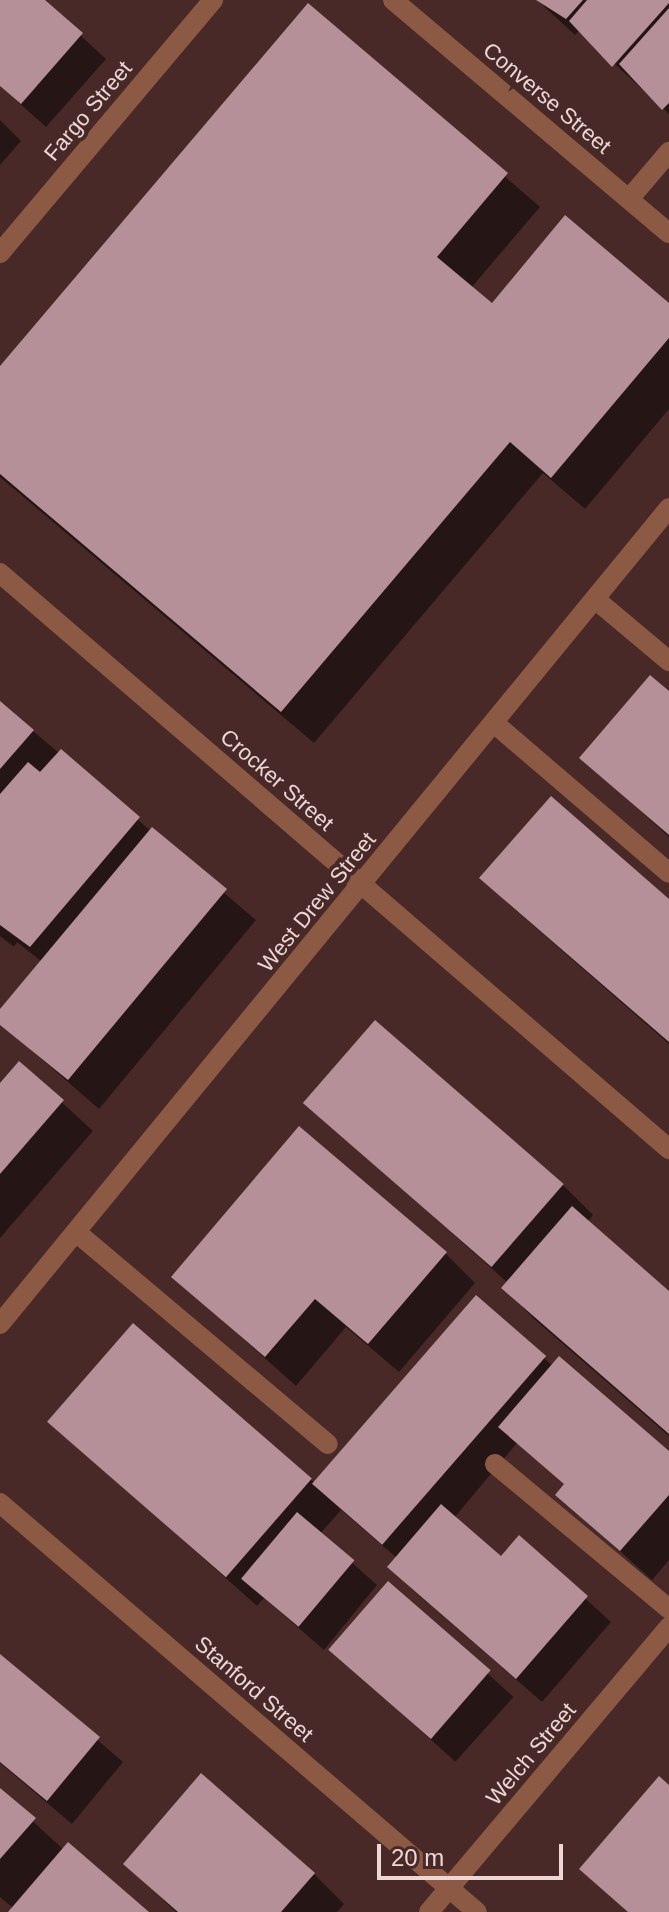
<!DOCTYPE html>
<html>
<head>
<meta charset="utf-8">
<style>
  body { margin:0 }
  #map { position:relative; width:669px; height:1912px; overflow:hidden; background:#482928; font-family:Helvetica,sans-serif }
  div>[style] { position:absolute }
  .shadow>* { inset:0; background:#0007; transform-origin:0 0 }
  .building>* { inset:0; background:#b59099; transform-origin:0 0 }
  .lane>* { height:20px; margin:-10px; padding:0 10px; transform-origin:10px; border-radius:10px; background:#8c5944 }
  .street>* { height:20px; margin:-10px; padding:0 10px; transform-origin:10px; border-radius:10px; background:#8c5944 }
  span { translate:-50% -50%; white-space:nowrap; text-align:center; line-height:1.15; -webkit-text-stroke:8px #482928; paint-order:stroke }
  .street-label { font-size:22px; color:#ecd7d6 }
  .scale { position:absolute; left:377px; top:1844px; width:186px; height:36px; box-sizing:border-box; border:4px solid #ecd7d6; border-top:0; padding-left:10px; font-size:24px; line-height:28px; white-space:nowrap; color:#ecd7d6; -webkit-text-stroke:6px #482928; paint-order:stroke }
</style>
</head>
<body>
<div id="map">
  <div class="shadow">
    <i style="clip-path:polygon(0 0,42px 0,106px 59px,46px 127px,0 86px)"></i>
    <i style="clip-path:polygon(537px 0,669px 0,669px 114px,591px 42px,579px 31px,575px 35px)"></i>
    <i style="clip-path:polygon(308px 6px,540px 207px,471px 288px,492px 306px,669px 306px,669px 409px,585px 509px,543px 473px,314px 743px,0 477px,0 369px)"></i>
    <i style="clip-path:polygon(0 120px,21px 141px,0 165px)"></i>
    <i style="clip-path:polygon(669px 693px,669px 837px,582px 758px)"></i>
    <i style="clip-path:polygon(0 703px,256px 920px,99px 1109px,0 1023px,0 1012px,42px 962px,17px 942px,14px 947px,0 936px)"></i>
    <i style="clip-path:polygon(482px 878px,669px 901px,669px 1044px,512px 907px)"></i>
    <i style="clip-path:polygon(375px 1022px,563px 1185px,593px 1215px,587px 1222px,669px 1293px,669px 1436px,533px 1318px,504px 1288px,508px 1283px,305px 1103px)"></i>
    <i style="clip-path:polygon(20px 1064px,93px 1131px,0 1238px,0 1086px)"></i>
    <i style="clip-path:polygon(445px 1253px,475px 1283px,399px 1372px,346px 1327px,296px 1386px,173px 1276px)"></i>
    <i style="clip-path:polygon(476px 1298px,553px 1366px,669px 1454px,669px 1560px,652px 1580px,558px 1495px,573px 1490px,517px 1443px,454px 1518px,501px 1559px,519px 1538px,611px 1622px,542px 1702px,414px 1591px,389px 1566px,397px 1558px,341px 1510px,320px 1534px,377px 1585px,324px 1650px,264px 1598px,257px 1606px,50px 1422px,134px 1325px,315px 1483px)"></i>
    <i style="left:388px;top:1584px;width:169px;height:87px;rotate:42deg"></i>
    <i style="clip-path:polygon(0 1656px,123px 1762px,72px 1824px,0 1763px)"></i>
    <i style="clip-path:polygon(0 1791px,64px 1850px,146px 1912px,10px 1912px,13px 1908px,0 1897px)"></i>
    <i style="clip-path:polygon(125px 1864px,314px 1874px,344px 1904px,337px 1912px,176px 1912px)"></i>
  </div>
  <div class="building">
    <i style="clip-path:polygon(0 0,45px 0,83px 33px,21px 104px,0 86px)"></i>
    <i style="clip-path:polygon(536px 0,583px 0,566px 19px)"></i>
    <i style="clip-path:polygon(587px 0,669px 0,669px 3px,612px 67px,569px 21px)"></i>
    <i style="clip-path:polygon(308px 3px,508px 173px,437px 257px,492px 303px,565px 215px,669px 303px,669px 338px,551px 478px,510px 442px,281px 712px,0 474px,0 366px)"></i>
    <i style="clip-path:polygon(669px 8px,669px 103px,662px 110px,619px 64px)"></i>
    <i style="clip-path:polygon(650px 675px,669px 691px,669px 835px,579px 758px)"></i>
    <i style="clip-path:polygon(0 701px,34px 730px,0 769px)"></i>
    <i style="clip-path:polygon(61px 749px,140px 817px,30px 947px,0 925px,0 794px,28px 762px,40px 772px)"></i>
    <i style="clip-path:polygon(551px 796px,669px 899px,669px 1042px,479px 878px)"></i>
    <i style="clip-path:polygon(152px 827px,227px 889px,68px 1080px,0 1025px,0 1009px)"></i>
    <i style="left:375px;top:1020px;width:250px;height:110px;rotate:41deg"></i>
    <i style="clip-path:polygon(19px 1061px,64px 1100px,0 1174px,0 1083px)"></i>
    <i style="clip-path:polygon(299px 1126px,447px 1252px,368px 1344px,315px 1299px,265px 1357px,171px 1277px)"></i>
    <i style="clip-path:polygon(572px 1206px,669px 1291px,669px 1434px,501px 1288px)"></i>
    <i style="left:476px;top:1295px;width:93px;height:250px;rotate:41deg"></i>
    <i style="left:133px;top:1323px;width:237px;height:131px;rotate:41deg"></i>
    <i style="clip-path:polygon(559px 1356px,669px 1451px,669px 1495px,620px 1551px,555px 1495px,564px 1484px,498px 1427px)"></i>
    <i style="clip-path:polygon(441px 1504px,501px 1556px,519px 1535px,588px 1596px,516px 1679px,387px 1567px)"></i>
    <i style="left:297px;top:1512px;width:75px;height:87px;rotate:40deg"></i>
    <i style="left:388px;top:1581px;width:136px;height:91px;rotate:41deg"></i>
    <i style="clip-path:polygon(0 1654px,100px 1737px,47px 1801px,0 1762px)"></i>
    <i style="clip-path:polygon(201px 1773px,315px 1873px,281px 1912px,178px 1912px,123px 1864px)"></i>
    <i style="clip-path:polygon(659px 1776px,669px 1785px,669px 1912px,628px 1912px,579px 1869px)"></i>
    <i style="clip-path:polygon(0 1788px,36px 1818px,0 1859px)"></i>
    <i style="clip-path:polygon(68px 1842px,149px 1912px,8px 1912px)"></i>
  </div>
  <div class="lane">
    <i style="left:629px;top:199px;width:62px;rotate:-49.6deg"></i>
    <i style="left:595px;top:599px;width:97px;rotate:40deg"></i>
    <i style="left:494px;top:723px;width:230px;rotate:40.6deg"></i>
    <i style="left:76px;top:1232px;width:329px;rotate:40.1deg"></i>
    <i style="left:495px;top:1464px;width:226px;rotate:39.8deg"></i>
  </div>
  <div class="street">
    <i style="left:393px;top:0;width:361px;rotate:40.2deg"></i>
    <i style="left:0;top:253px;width:331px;rotate:-49.9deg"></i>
    <i style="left:0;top:573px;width:883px;rotate:40.73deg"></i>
    <i style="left:0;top:1324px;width:1055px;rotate:-50.65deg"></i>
    <i style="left:0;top:1503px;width:628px;rotate:40.61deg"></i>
    <i style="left:429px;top:1912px;width:373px;rotate:-49.9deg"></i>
  </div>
  <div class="street-label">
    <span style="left:547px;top:98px;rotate:40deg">Converse Street</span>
    <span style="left:88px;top:111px;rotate:-50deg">Fargo Street</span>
    <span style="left:277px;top:780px;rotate:41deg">Crocker Street</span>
    <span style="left:317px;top:902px;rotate:-51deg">West Drew Street</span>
    <span style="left:254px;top:1689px;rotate:41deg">Stanford Street</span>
    <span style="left:531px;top:1754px;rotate:-50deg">Welch Street</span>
  </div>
  <div class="scale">20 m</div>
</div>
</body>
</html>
